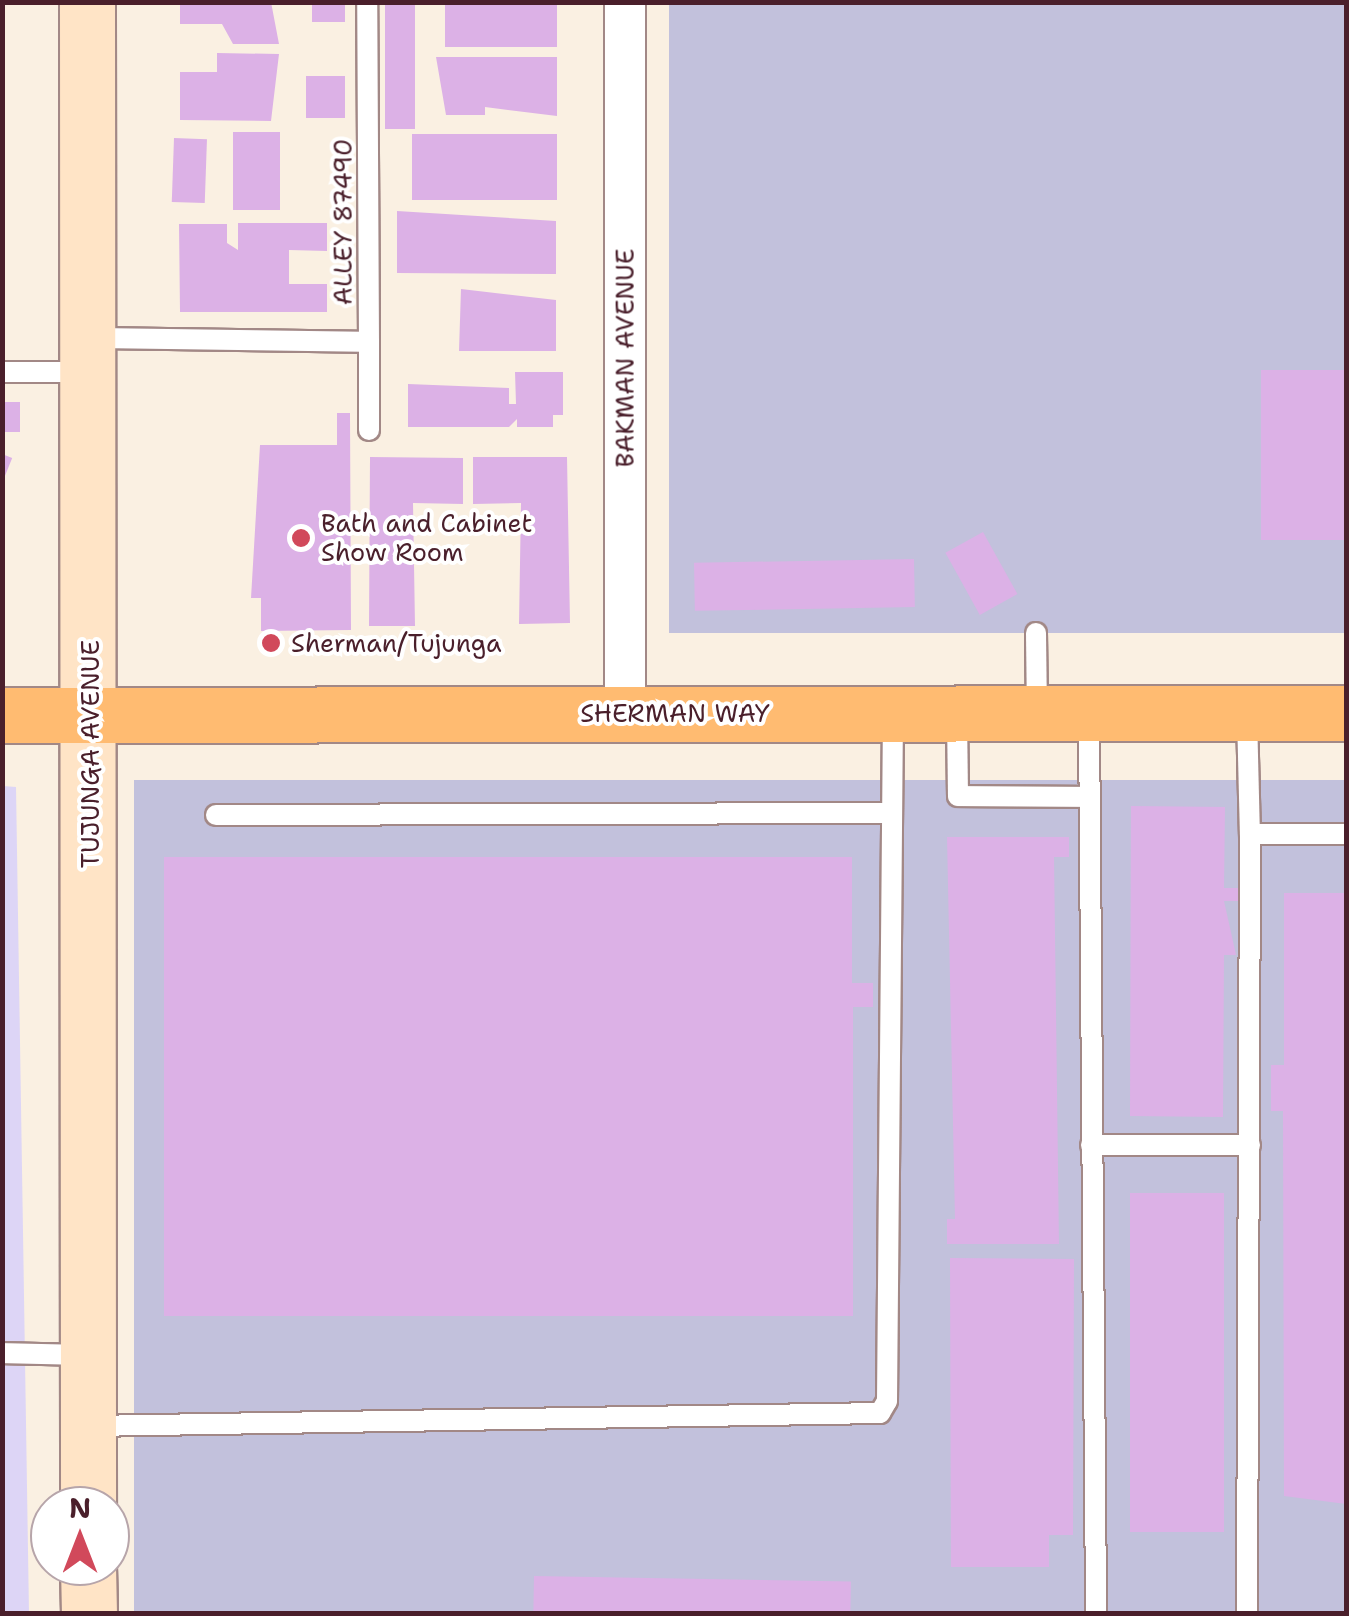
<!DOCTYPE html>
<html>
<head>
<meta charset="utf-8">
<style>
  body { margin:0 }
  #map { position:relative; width:1349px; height:1616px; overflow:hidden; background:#faf0e2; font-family:"Shantell Sans",sans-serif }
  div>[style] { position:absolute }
  .built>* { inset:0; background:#ddd5f6 }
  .industrial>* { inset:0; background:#c2c1dc; transform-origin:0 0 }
  .building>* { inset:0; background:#dcb1e6; transform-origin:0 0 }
  .roads { filter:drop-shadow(2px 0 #a28886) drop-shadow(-2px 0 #a28886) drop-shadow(0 2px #a28886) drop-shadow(0 -2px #a28886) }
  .lane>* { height:20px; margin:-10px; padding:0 10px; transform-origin:10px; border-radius:10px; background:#fff }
  .street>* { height:40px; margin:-20px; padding:0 20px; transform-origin:20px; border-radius:20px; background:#fff }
  .secondary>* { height:55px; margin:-27.5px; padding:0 27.5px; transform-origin:27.5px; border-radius:27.5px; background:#ffe4c6 }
  .primary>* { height:55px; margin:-27.5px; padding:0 27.5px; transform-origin:27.5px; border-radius:27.5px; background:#ffbb71 }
  .dots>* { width:28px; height:28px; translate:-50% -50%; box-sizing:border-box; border:5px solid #fff; border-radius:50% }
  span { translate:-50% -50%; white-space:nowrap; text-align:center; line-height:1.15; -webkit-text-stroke:8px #fff; paint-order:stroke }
  .street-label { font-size:25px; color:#4a1f2b }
  .poi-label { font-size:25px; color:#4a1f2b }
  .left { translate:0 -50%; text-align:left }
  .frame { position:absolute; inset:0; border:5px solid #4a1f2b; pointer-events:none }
  .north { position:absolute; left:30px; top:1486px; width:100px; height:100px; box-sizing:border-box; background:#fff; border:2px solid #b7a5aa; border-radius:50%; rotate:0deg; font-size:28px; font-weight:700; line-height:40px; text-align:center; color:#4a1f2b }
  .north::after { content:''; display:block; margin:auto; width:35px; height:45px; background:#d1495b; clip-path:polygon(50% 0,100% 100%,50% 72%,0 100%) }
</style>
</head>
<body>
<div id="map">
  <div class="built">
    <i style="clip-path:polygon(3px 786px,16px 787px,29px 1613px,3px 1614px)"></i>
  </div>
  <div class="industrial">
    <i style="left:669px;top:3px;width:677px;height:630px"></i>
    <i style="left:1346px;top:780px;width:833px;height:1212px;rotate:90deg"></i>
  </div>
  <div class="building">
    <i style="clip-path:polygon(180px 2px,271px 2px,279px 44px,233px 44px,222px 24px,180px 24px)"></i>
    <i style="left:312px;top:2px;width:33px;height:20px"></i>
    <i style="left:385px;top:2px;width:30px;height:127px"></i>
    <i style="left:445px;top:2px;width:112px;height:45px"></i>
    <i style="clip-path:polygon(217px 53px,279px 54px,271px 121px,180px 120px,180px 72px,217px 72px)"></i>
    <i style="clip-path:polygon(436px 57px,557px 57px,557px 116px,485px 107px,485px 115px,446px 115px)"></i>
    <i style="left:306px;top:76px;width:39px;height:42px"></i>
    <i style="left:233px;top:132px;width:47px;height:78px"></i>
    <i style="left:412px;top:134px;width:145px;height:66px"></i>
    <i style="left:174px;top:138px;width:33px;height:64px;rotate:2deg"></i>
    <i style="clip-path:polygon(397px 211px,556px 221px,556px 274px,397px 273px)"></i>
    <i style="clip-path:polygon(238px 223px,327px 223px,327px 251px,289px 250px,289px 284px,327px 284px,327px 312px,180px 312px,179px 224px,227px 224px,227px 243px,238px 250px)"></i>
    <i style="clip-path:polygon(461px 289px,556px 300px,556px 351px,459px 351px)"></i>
    <i style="left:1346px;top:370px;width:170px;height:85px;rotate:90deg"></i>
    <i style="clip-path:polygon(515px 372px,563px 372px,563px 415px,553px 415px,553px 427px,517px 427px,517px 419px,509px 427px,408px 427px,408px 384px,509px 388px,509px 404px,516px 404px)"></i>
    <i style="left:2px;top:402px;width:18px;height:30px"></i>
    <i style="clip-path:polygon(337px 413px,350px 413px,351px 630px,261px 631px,261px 598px,251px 598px,260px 445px,337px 445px)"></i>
    <i style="left:2px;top:454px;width:11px;height:52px;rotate:22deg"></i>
    <i style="clip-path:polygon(370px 457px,463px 458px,463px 504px,413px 503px,415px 626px,369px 626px)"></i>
    <i style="clip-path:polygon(473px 457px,567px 457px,570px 623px,519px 624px,521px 503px,473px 504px)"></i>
    <i style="left:983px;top:532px;width:71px;height:43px;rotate:61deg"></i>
    <i style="left:914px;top:559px;width:48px;height:220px;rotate:89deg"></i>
    <i style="clip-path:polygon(1131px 806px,1225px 807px,1224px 888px,1238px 888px,1238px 901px,1224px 901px,1236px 955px,1224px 955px,1223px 1117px,1130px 1116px)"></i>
    <i style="clip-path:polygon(947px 837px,1069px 837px,1069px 857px,1054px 857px,1059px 1244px,947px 1244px,947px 1219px,955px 1219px)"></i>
    <i style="clip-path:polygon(164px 857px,852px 857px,852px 983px,873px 983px,873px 1007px,853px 1007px,853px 1316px,164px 1316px)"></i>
    <i style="clip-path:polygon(1284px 893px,1346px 893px,1346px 1504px,1284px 1496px,1283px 1111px,1271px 1111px,1271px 1065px,1284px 1065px)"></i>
    <i style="left:1130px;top:1193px;width:94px;height:339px"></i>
    <i style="clip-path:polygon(950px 1258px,1074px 1259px,1073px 1535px,1049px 1535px,1049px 1567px,951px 1567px)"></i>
    <i style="left:534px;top:1576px;width:317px;height:38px;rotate:1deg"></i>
  </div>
  <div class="roads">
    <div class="lane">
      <i style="left:90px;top:338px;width:279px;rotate:0.8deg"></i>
      <i style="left:369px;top:342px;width:340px;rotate:-90.3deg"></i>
      <i style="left:369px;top:342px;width:88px;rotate:90deg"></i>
      <i style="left:2px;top:372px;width:85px"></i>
      <i style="left:1036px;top:633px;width:78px;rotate:89.3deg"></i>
      <i style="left:957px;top:715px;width:81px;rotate:89.3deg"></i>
      <i style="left:958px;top:796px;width:132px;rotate:0.4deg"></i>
      <i style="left:1247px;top:715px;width:119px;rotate:88.6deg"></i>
      <i style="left:1250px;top:834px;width:96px"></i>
      <i style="left:1089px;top:716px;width:898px;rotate:89.55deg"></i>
      <i style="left:216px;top:815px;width:676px;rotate:-0.17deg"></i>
      <i style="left:1091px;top:1145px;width:159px"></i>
      <i style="left:2px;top:1353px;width:83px;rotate:1.4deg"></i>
      <i style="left:89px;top:1426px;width:791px;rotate:-0.94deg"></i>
      <i style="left:880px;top:1413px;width:14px;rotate:-60deg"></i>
      <i style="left:887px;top:1401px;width:685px;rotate:-89.5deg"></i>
      <i style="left:1247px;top:1614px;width:780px;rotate:-89.78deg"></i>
    </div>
    <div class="street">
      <i style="left:625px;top:2px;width:711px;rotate:90deg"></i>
    </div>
    <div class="secondary">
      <i style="left:87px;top:2px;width:1504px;rotate:89.96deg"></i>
      <i style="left:88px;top:1566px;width:48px;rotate:88.8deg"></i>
    </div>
    <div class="primary">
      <i style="left:2px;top:715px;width:1344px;rotate:-0.09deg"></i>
    </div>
  </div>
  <div class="dots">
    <i style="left:301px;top:538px;background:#d1495b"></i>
    <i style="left:271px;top:643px;background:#d1495b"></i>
  </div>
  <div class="street-label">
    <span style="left:343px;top:222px;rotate:-90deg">ALLEY 87490</span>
    <span style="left:625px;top:358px;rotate:-90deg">BAKMAN AVENUE</span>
    <span style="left:675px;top:713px">SHERMAN WAY</span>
    <span style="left:90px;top:754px;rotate:-90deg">TUJUNGA AVENUE</span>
  </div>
  <div class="poi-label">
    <span class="left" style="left:321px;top:538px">Bath and Cabinet<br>Show Room</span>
    <span class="left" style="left:291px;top:643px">Sherman/Tujunga</span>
  </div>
  <div class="frame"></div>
  <div class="north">N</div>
</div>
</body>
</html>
